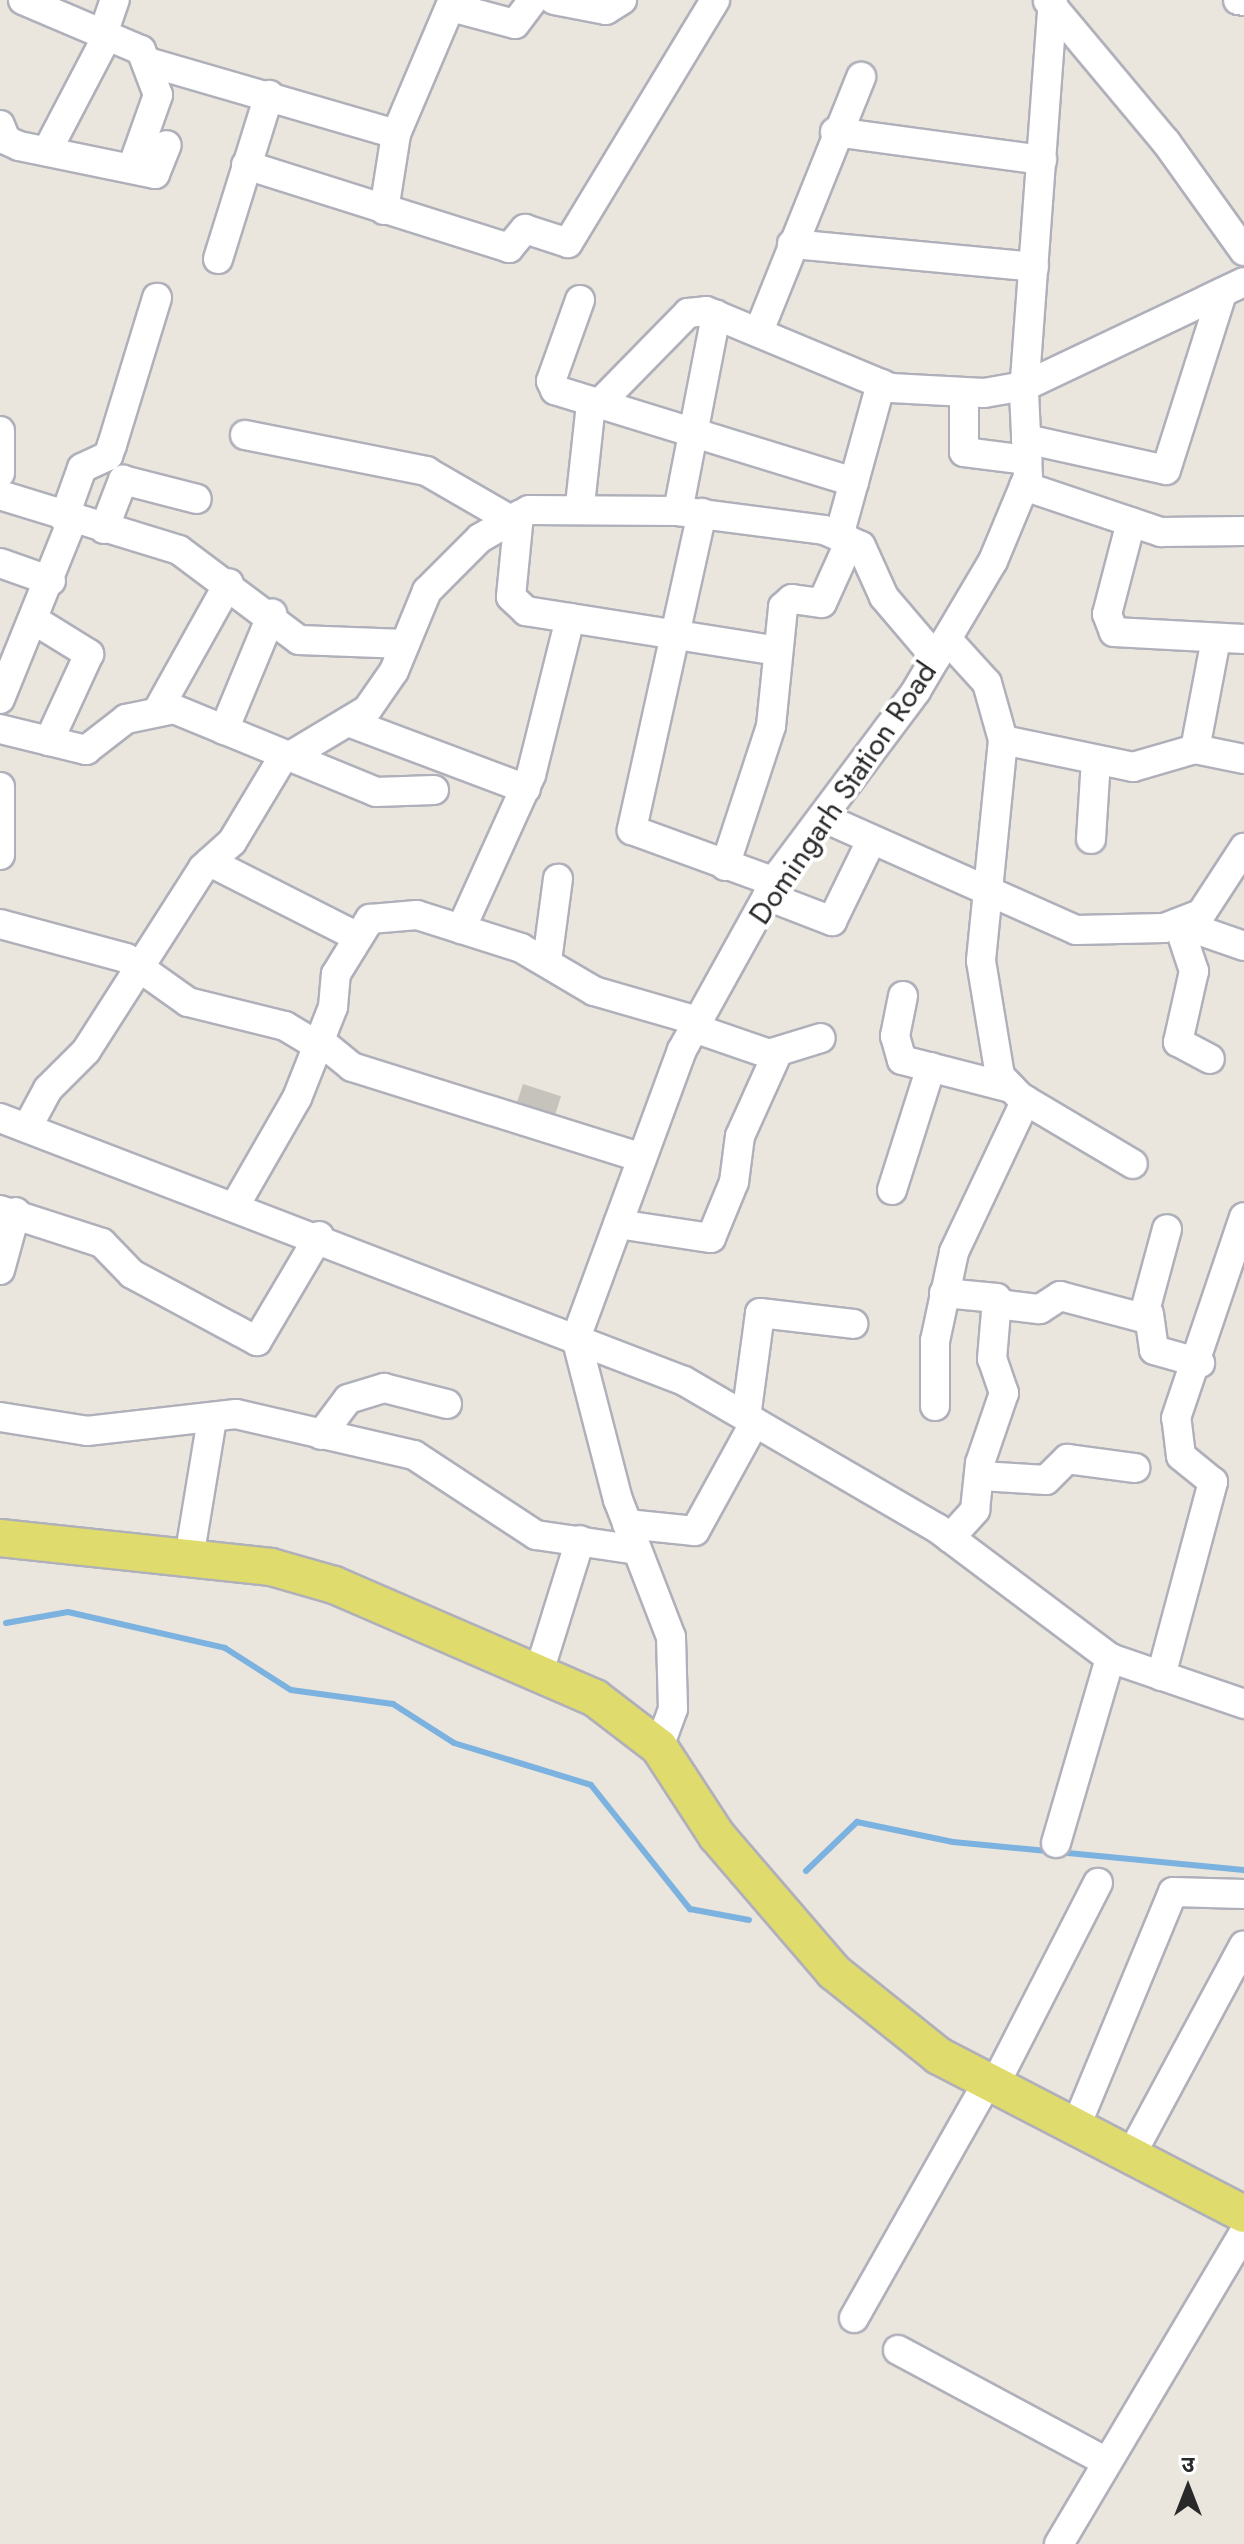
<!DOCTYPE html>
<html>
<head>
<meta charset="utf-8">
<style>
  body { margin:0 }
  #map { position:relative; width:1244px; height:2544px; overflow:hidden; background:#eae6dd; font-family:Jost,"Noto Sans Devanagari",sans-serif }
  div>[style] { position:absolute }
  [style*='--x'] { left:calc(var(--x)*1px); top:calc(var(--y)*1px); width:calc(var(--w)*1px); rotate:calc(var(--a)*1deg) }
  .stream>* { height:6px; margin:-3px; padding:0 3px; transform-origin:3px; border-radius:3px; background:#7cb2e0 }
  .building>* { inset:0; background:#c5c3bc; transform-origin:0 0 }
  .roads { filter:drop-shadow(2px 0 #b0b0bb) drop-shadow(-2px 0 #b0b0bb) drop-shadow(0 2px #b0b0bb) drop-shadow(0 -2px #b0b0bb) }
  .minor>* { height:28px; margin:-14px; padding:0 14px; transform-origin:14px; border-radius:14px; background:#fff }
  .major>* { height:36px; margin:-18px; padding:0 18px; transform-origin:18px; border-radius:18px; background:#dfdb6c }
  span { translate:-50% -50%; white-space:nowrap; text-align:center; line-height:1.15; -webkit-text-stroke:8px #fff; paint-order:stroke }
  .street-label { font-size:30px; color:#292929 }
  .north { position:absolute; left:1148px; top:2448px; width:80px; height:80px; -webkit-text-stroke:6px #fff; paint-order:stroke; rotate:0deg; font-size:22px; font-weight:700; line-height:32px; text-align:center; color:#292929 }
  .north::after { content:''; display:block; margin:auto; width:28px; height:36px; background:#292929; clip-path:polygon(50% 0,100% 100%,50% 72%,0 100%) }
</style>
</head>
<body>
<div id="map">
  <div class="stream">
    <div style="--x:6;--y:1623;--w:63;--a:-10.1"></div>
    <div style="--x:68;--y:1612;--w:161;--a:12.9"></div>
    <div style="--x:225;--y:1648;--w:78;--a:32.5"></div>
    <div style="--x:291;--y:1690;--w:103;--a:7.8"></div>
    <div style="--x:393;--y:1704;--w:72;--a:32.6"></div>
    <div style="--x:454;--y:1743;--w:143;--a:17"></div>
    <div style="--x:591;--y:1785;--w:159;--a:51.4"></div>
    <div style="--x:690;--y:1909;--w:60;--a:10.6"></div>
    <div style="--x:806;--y:1871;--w:71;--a:-43.9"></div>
    <div style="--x:857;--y:1822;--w:98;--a:11.8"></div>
    <div style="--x:953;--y:1842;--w:292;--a:5.5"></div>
  </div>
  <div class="building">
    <div style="left:523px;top:1084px;width:40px;height:31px;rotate:18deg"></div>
  </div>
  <div class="roads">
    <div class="minor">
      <div style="--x:23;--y:0;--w:128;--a:23"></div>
      <div style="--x:141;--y:50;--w:48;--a:69.3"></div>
      <div style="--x:158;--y:95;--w:77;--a:109.6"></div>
      <div style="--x:554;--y:0;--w:53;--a:10.9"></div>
      <div style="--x:606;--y:10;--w:19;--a:-32"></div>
      <div style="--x:1238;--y:0;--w:6;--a:9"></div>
      <div style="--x:1048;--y:1;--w:184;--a:50.1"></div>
      <div style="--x:1166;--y:142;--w:134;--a:54.4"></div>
      <div style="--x:451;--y:7;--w:66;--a:14.9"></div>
      <div style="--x:515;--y:24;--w:30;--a:-53"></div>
      <div style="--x:103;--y:34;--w:36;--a:-71"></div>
      <div style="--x:148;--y:62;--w:258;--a:16.2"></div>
      <div style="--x:0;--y:125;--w:16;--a:68"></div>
      <div style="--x:6;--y:140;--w:14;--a:25"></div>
      <div style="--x:19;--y:146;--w:139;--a:11.6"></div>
      <div style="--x:155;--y:174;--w:31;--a:-68"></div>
      <div style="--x:835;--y:132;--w:209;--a:7.7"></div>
      <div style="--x:48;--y:149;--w:127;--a:-62.4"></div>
      <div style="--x:246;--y:165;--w:276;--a:17.5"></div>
      <div style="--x:509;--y:248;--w:25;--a:-50"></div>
      <div style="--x:525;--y:229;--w:45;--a:18"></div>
      <div style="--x:568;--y:243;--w:284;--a:-58.8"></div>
      <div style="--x:384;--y:210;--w:77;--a:-81"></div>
      <div style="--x:396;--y:134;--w:146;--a:-67"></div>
      <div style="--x:792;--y:244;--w:243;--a:5.4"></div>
      <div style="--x:218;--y:259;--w:172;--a:-72.7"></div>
      <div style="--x:580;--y:300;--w:86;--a:109.7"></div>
      <div style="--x:551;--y:381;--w:10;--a:66"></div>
      <div style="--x:555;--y:390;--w:313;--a:17.1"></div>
      <div style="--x:759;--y:331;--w:274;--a:-68.1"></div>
      <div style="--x:964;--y:394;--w:58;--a:90"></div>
      <div style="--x:964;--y:452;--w:64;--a:7.2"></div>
      <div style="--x:0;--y:431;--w:42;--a:90"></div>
      <div style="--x:245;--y:435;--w:185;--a:11.2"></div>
      <div style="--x:426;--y:471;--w:98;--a:30"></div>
      <div style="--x:1026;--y:439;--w:143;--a:12.5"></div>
      <div style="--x:1166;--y:470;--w:186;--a:-72.4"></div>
      <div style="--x:1024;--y:486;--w:145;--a:18.6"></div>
      <div style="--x:1161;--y:532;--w:83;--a:-0.7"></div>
      <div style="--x:0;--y:495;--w:187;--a:17.1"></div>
      <div style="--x:179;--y:550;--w:150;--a:36.9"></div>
      <div style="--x:299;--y:640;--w:106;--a:2.2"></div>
      <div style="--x:580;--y:505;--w:93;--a:-83.8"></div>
      <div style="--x:590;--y:413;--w:140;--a:-45.6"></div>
      <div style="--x:688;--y:313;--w:18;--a:-6"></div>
      <div style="--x:706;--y:311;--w:200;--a:22.6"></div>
      <div style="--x:891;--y:388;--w:93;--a:3.1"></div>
      <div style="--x:984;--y:393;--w:42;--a:-9.7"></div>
      <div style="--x:1025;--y:386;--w:242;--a:-25.4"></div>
      <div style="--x:678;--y:511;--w:200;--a:-79"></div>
      <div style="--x:702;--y:513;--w:325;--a:102.5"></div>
      <div style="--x:632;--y:830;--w:152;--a:20"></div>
      <div style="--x:519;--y:515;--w:82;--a:95.6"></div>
      <div style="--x:511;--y:597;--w:21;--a:43"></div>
      <div style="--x:526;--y:611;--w:255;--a:9"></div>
      <div style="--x:64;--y:518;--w:53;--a:-70.2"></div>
      <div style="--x:82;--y:468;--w:29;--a:-25"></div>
      <div style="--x:108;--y:456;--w:12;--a:-70"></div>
      <div style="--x:112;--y:445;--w:154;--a:-73"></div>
      <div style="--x:1131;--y:522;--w:95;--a:104.6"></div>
      <div style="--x:1107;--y:614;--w:19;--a:69"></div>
      <div style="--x:1114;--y:632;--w:130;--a:3.1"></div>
      <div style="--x:104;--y:529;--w:53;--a:-68.8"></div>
      <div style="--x:123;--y:480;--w:76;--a:14.4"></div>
      <div style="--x:839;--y:536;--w:158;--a:-74.6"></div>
      <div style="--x:0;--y:563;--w:54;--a:19.4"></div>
      <div style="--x:34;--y:620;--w:65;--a:31.7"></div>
      <div style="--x:89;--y:654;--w:96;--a:114.7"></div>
      <div style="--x:947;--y:639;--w:59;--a:47.7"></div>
      <div style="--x:987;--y:683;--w:59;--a:74.3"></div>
      <div style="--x:1003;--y:740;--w:222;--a:95.7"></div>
      <div style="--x:981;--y:961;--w:117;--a:80.6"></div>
      <div style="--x:1000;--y:1076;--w:29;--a:46"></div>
      <div style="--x:1020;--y:1097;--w:131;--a:30.7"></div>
      <div style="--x:0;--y:699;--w:192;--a:-68"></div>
      <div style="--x:159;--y:708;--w:143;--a:-60.8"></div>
      <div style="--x:348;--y:722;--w:190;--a:20.6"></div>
      <div style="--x:0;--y:729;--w:89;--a:13.7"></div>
      <div style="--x:86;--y:750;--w:51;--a:-37.8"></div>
      <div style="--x:126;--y:719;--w:49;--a:-11.8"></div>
      <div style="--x:174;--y:709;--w:218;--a:22.3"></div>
      <div style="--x:376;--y:792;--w:58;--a:-2"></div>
      <div style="--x:224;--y:730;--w:126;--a:-67.5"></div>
      <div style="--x:1003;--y:740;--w:133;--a:11.7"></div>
      <div style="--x:1133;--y:767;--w:65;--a:-16.2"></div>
      <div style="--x:1195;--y:749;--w:50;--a:11.5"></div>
      <div style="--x:1195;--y:749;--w:112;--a:-79.2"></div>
      <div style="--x:0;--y:787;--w:68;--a:90"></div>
      <div style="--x:822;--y:817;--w:278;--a:24"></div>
      <div style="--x:1076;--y:930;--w:88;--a:-1.3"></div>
      <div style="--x:1164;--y:928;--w:40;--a:-21"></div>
      <div style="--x:1201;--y:914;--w:79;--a:-56.9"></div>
      <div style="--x:1091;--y:839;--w:79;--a:-86.4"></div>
      <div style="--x:210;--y:862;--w:164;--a:26.9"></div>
      <div style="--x:725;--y:866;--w:147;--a:-71.8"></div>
      <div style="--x:771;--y:726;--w:120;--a:-84.2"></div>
      <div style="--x:783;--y:607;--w:12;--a:-42"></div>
      <div style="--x:792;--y:599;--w:30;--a:8"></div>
      <div style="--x:822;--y:603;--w:68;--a:-65.7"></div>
      <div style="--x:767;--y:896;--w:70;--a:21"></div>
      <div style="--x:832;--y:921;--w:89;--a:-64"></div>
      <div style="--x:1178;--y:923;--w:51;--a:71.6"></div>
      <div style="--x:1194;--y:971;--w:73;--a:102.7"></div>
      <div style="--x:1178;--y:1042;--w:36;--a:28"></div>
      <div style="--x:1178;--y:923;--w:70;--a:19.2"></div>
      <div style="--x:0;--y:924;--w:131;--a:15.1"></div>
      <div style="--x:126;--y:958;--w:76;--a:35.4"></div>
      <div style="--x:188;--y:1002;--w:100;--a:13.9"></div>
      <div style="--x:285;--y:1026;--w:37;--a:31"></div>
      <div style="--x:461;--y:929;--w:169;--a:-65.6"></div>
      <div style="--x:531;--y:775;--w:162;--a:-76"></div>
      <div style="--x:547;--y:961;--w:83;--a:-82.4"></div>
      <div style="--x:903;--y:996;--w:41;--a:101.3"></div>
      <div style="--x:895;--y:1036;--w:25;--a:74"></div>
      <div style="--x:902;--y:1060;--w:113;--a:14.4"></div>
      <div style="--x:694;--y:1028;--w:79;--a:19.1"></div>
      <div style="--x:769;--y:1054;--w:54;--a:-17.1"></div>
      <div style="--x:319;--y:1040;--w:43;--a:39.3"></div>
      <div style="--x:352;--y:1067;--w:304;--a:17.4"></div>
      <div style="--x:0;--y:1118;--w:733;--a:21.03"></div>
      <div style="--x:684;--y:1381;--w:293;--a:30.2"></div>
      <div style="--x:937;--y:1528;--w:216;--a:36.9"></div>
      <div style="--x:1110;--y:1658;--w:142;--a:18.9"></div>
      <div style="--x:27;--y:1128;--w:44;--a:-61.7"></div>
      <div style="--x:48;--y:1089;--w:54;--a:-45"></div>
      <div style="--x:86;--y:1051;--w:217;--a:-57.4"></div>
      <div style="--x:203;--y:868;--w:39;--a:-42"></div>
      <div style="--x:232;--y:842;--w:93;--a:-59"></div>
      <div style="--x:280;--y:762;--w:101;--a:-30.9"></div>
      <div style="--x:367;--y:710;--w:47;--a:-55.3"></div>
      <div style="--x:394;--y:671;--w:87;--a:-67.6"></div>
      <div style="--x:427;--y:591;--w:75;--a:-45"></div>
      <div style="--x:480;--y:538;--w:56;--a:-29.7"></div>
      <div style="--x:529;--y:510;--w:149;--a:0.4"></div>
      <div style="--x:678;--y:511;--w:147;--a:7.4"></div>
      <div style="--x:824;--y:530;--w:40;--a:23.4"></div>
      <div style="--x:861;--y:546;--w:56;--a:65.7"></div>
      <div style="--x:884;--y:597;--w:80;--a:49.6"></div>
      <div style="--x:892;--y:1190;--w:129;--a:-72.4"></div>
      <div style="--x:236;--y:1204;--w:122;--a:-60.1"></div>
      <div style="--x:297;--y:1098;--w:98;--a:-68.4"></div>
      <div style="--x:333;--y:1007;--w:33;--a:-85"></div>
      <div style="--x:336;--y:974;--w:65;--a:-58.3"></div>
      <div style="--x:370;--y:919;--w:47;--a:-4.9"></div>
      <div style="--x:417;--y:915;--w:109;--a:17.6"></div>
      <div style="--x:521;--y:948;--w:85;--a:30.5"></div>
      <div style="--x:594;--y:991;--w:108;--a:16.1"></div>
      <div style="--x:0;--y:1210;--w:107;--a:17.9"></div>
      <div style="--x:102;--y:1243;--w:43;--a:45.9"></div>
      <div style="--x:132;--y:1274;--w:142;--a:28.2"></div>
      <div style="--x:257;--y:1341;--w:122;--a:-59.4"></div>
      <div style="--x:618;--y:1224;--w:94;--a:8.6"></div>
      <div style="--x:711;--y:1238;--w:61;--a:-67.7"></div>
      <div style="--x:734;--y:1182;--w:46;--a:-82.6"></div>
      <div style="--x:740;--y:1136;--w:90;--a:-65.7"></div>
      <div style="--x:0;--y:1270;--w:60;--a:-74.6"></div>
      <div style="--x:944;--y:1293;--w:53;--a:5.4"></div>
      <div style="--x:1149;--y:1314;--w:36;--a:82"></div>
      <div style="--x:1154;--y:1350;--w:48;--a:15.8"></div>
      <div style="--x:935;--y:1406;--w:65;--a:-90"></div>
      <div style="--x:935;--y:1341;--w:91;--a:-77.9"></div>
      <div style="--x:954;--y:1252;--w:168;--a:-64.7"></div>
      <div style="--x:0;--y:1417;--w:88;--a:9.1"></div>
      <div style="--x:87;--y:1431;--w:150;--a:-6.5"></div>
      <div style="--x:236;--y:1414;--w:183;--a:13"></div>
      <div style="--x:414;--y:1455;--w:146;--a:33.3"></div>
      <div style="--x:536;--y:1535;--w:102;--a:8.4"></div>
      <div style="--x:746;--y:1417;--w:105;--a:-82.3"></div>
      <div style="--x:760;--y:1313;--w:94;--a:6.7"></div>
      <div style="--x:321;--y:1435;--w:45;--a:-53.1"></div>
      <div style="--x:348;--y:1399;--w:38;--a:-17"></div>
      <div style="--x:384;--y:1388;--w:65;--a:14.3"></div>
      <div style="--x:981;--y:1476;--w:65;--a:3.5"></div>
      <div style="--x:1046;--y:1480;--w:30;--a:-45"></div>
      <div style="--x:1067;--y:1459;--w:69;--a:7.5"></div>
      <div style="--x:627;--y:1524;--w:68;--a:5.9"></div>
      <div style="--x:695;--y:1531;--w:124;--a:-61.2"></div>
      <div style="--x:950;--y:1538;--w:38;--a:-48"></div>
      <div style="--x:975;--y:1510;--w:47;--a:-83.9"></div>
      <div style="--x:980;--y:1463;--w:74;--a:-71.1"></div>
      <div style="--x:1004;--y:1393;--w:36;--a:-109"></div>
      <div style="--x:992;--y:1359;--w:48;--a:-85.2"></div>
      <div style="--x:996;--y:1311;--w:11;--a:-34"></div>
      <div style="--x:1005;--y:1305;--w:35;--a:7"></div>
      <div style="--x:1040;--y:1309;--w:24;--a:-33"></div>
      <div style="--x:1060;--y:1296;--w:86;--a:14.8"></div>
      <div style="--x:1143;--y:1318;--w:92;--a:-74.9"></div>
      <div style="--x:189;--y:1558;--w:141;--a:-80.6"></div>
      <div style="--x:539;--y:1672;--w:138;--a:-72.7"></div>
      <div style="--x:1161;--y:1676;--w:201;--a:-75"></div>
      <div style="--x:1213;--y:1482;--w:41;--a:-140.9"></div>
      <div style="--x:1181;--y:1456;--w:38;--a:-97"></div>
      <div style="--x:1176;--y:1418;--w:212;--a:-71.3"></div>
      <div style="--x:659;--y:1747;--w:40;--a:-69.8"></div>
      <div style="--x:673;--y:1709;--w:72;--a:-91.6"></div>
      <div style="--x:671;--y:1637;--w:147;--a:-111.1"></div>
      <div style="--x:618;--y:1500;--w:167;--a:-104.5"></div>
      <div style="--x:576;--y:1338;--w:307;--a:-69.8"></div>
      <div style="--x:682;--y:1050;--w:202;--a:-61"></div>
      <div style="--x:780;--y:873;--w:227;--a:-53.2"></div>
      <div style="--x:916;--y:691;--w:151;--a:-59.4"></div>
      <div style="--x:993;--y:561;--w:91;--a:-67.4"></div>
      <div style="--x:1028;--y:477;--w:84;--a:-92.7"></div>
      <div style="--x:1024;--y:393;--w:394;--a:-85.8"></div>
      <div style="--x:1056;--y:1843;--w:193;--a:-73.7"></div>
      <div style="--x:995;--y:2084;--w:226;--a:-62.9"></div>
      <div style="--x:1076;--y:2126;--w:253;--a:-67.5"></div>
      <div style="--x:1173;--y:1892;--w:71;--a:1.6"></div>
      <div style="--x:1131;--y:2155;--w:238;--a:-61.7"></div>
      <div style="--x:854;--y:2318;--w:272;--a:-60.5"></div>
      <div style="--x:898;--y:2350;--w:233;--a:28.2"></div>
      <div style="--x:1059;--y:2544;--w:363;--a:-59.3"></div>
    </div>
    <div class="major">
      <div style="--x:0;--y:1538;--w:273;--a:6.1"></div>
      <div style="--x:271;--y:1567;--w:66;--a:15.9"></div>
      <div style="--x:334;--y:1585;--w:284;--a:23.4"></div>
      <div style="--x:595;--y:1698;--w:81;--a:37.4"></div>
      <div style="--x:659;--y:1747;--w:106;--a:56.9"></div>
      <div style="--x:717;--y:1836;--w:179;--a:49.3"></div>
      <div style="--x:834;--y:1972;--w:134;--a:38.7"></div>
      <div style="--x:939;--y:2056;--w:343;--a:27.4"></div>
    </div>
  </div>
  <div class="street-label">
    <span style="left:843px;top:793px;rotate:-56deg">Domingarh Station Road</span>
  </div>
  <div class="north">उ</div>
</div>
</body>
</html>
